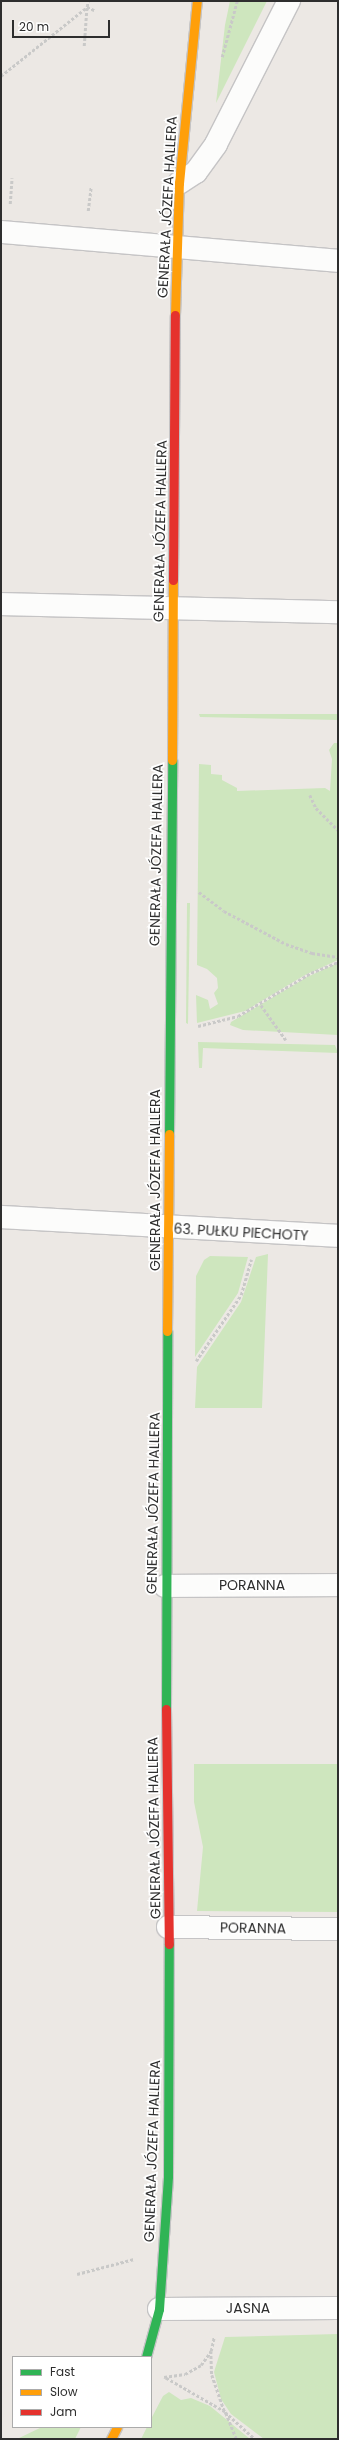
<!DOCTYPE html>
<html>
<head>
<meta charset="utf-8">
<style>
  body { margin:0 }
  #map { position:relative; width:339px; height:2440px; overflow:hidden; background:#ece8e4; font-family:Poppins,sans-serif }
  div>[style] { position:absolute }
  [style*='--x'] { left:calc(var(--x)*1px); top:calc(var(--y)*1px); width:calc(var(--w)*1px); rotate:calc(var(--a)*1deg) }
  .green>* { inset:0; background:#cee6be }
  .path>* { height:2.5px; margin-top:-1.25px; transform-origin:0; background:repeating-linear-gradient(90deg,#c9c9c8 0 3px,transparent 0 5px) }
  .roads { filter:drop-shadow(1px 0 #c5c4c5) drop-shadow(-1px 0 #c5c4c5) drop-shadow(0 1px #c5c4c5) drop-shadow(0 -1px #c5c4c5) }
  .street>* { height:22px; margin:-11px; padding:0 11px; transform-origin:11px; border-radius:11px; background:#fcfcfb }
  .fast>* { height:9px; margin:-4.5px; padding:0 4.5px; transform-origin:4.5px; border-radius:4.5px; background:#30b455 }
  .slow>* { height:9px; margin:-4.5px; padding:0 4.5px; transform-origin:4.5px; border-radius:4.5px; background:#ff9f0a }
  .jam>* { height:9px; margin:-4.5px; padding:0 4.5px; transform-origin:4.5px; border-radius:4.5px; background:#e5322d }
  span { translate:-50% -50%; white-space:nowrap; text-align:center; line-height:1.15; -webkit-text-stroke:3.5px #fff; paint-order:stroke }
  .street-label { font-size:14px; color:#2e2e2e }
  .frame { position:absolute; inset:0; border:2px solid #2e2e2e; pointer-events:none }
  .legend { position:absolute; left:12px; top:2356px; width:140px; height:72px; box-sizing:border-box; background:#fff; border:1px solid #ababab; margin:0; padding:5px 7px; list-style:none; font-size:12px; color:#2e2e2e }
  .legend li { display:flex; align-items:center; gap:8px; height:20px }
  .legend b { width:20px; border:1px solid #ababab }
  .scale { position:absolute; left:12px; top:20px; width:98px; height:18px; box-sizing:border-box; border:2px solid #2e2e2e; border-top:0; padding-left:5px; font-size:12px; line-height:14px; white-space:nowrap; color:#2e2e2e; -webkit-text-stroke:3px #fff; paint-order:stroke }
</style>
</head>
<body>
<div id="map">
  <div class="green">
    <div style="clip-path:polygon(230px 1px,267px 1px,216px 103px,225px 25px)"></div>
    <div style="clip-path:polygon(199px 714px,338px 714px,338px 720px,200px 717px)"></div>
    <div style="clip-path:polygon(334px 743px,338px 743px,338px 960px,305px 975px,245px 1011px,197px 1023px,196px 995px,208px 1000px,210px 1009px,218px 1004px,214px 993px,218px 988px,217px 978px,207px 969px,197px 965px,199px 764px,211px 765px,211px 774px,222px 775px,222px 780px,237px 788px,237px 791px,325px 788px,330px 791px,332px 759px,329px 750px)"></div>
    <div style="clip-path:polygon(187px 903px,190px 903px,188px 1024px,186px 1023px)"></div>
    <div style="clip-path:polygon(338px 963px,338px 1035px,243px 1030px,230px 1025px,231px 1022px,307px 977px)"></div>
    <div style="clip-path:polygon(198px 1042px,335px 1045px,338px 1053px,203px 1048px,202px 1068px,199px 1068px)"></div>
    <div style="clip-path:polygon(268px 1254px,262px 1408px,195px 1408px,197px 1367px,241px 1302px,256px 1257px)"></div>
    <div style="clip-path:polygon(210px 1256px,248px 1257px,238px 1293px,195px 1357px,196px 1276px,204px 1260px)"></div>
    <div style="clip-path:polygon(194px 1764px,338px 1764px,338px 1912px,197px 1911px,203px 1847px,194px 1802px)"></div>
    <div style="clip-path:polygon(338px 2334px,338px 2439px,264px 2439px,231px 2414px,221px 2399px,214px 2372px,225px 2337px)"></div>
    <div style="clip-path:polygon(169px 2392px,181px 2400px,191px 2398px,210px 2406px,250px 2439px,141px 2439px,147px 2427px,151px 2427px,151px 2419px,163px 2396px)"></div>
    <div style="clip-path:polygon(42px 2427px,81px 2427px,75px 2439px,17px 2439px)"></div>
  </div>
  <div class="path">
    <div style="--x:84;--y:46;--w:39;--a:-86"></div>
    <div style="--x:87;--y:7;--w:8;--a:23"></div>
    <div style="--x:222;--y:57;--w:58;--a:-75"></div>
    <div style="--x:1;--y:76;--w:110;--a:-38.7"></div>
    <div style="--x:87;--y:7;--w:6;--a:-81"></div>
    <div style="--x:10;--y:204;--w:26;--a:-86"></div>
    <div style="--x:88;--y:211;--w:24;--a:-83"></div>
    <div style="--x:310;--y:795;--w:14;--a:65"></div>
    <div style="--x:316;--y:808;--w:31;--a:45"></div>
    <div style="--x:199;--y:892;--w:31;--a:37"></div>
    <div style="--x:224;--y:911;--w:70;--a:28"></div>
    <div style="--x:286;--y:944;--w:28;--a:19"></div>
    <div style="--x:312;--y:953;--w:26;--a:9"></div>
    <div style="--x:261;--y:1005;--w:43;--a:54.5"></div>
    <div style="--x:198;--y:1026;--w:41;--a:-14"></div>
    <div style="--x:238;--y:1016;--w:85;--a:-30.5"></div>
    <div style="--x:311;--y:973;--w:29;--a:-22"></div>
    <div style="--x:196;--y:1361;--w:80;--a:-55.7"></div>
    <div style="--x:241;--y:1295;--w:37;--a:-74"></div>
    <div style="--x:77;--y:2274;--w:59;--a:-14.7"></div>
    <div style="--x:211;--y:2351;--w:24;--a:88"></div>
    <div style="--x:212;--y:2375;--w:39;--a:71"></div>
    <div style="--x:225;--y:2412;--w:70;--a:-150.2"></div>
    <div style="--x:164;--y:2377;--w:21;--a:-8"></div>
    <div style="--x:185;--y:2374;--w:18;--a:-29"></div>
    <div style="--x:201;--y:2365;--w:17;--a:-54"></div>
    <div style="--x:211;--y:2351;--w:14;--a:-78"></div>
    <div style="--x:236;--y:2439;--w:29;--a:-112"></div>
    <div style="--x:225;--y:2412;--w:40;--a:42"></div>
  </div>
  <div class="roads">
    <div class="street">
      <div style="--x:179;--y:183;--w:20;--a:-33"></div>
      <div style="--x:196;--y:172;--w:34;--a:-54"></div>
      <div style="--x:216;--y:144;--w:161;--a:-63"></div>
      <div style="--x:1;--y:232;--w:338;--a:4.9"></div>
      <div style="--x:1;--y:604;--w:337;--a:1.4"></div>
      <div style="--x:1;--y:1217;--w:338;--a:3.2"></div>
      <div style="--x:165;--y:1586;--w:173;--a:-0.3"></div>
      <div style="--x:168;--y:1927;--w:170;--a:0.7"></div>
      <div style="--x:159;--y:2309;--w:179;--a:-0.3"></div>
    </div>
    <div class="fast">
      <div style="--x:169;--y:1134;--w:374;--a:-89.5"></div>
      <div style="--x:166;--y:1709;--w:378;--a:-89.8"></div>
      <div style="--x:146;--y:2357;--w:50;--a:-74.8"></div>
      <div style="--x:159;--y:2309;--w:133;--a:-86.1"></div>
      <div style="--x:168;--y:2176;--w:232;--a:-89.8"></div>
    </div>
    <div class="slow">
      <div style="--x:175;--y:315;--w:132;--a:-88.3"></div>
      <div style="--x:179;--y:183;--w:183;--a:-84.4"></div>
      <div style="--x:172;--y:760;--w:180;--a:-89.7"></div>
      <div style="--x:167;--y:1331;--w:197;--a:-89.4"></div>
      <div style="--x:111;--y:2439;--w:13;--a:-63"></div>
    </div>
    <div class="jam">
      <div style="--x:173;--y:580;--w:265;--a:-89.6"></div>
      <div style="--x:166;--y:1709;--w:235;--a:89.3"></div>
    </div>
  </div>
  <div class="street-label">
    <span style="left:167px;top:207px;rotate:-87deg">GENERAŁA JÓZEFA HALLERA</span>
    <span style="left:160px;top:531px;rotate:-89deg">GENERAŁA JÓZEFA HALLERA</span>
    <span style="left:156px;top:855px;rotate:-89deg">GENERAŁA JÓZEFA HALLERA</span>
    <span style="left:155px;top:1180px;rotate:-90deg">GENERAŁA JÓZEFA HALLERA</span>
    <span style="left:241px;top:1232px;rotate:3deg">63. PUŁKU PIECHOTY</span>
    <span style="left:153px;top:1503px;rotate:-89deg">GENERAŁA JÓZEFA HALLERA</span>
    <span style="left:252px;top:1585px">PORANNA</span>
    <span style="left:154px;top:1828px;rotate:-91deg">GENERAŁA JÓZEFA HALLERA</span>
    <span style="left:253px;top:1928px;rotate:1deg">PORANNA</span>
    <span style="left:152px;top:2151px;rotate:-88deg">GENERAŁA JÓZEFA HALLERA</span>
    <span style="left:248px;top:2308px">JASNA</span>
  </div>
  <div class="frame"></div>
  <ul class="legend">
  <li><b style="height:5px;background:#30b455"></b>Fast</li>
  <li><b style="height:5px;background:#ff9f0a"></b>Slow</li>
  <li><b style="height:5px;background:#e5322d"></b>Jam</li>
  </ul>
  <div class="scale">20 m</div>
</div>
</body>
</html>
